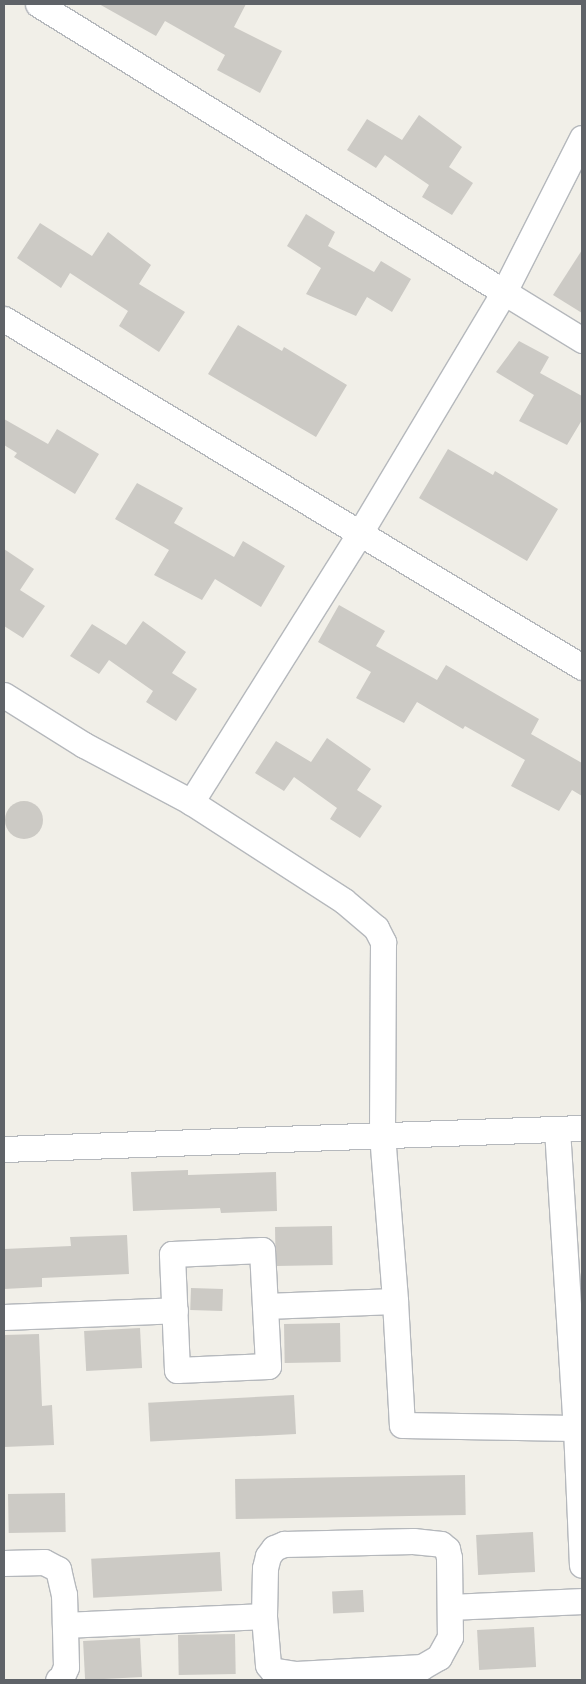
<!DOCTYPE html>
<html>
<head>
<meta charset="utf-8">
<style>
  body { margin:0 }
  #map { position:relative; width:586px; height:1684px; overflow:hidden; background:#f1efe8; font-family:"Work Sans",sans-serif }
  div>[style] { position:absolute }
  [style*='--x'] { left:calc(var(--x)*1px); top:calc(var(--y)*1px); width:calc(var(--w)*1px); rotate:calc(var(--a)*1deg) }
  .building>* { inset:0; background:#cccac5; transform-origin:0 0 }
  .round { border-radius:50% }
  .roads { filter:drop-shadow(1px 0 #b5b8bc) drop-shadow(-1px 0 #b5b8bc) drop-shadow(0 1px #b5b8bc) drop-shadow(0 -1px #b5b8bc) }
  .street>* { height:25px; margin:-12.5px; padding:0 12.5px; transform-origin:12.5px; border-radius:12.5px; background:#fff }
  span { translate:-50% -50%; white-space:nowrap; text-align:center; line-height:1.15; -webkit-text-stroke:4.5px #fff; paint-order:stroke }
  .frame { position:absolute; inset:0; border:5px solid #5f6368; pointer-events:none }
</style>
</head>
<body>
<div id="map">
  <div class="building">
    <div style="clip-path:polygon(99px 4px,246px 4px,234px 27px,282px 51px,260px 93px,217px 70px,225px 55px,165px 21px,156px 36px)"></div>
    <div style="clip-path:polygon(419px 115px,462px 147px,449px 167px,473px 183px,452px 215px,422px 197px,429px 185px,385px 155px,376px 168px,347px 150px,367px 119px,402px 140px)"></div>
    <div style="clip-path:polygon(306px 214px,335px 232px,328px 246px,374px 272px,381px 261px,411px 279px,392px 312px,367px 297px,356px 316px,306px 294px,321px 268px,287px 246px)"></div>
    <div style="clip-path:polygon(40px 223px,92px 256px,108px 232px,151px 265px,139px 284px,185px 312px,159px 352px,119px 326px,128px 311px,70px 273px,61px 288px,17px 258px)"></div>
    <div style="clip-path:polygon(582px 250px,582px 313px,553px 295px)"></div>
    <div style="clip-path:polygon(238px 325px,282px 351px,284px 347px,347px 385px,316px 437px,208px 374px)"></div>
    <div style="clip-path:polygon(519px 341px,549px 357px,540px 373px,582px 396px,582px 420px,567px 445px,519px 421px,534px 395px,496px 372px)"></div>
    <div style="clip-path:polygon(4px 419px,48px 444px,57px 429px,99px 454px,75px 494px,14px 457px,17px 453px,4px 445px)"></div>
    <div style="clip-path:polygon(448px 449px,493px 475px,495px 471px,558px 509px,527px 561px,419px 498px)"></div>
    <div style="clip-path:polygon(137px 483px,183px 508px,174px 523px,234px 557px,243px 541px,285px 566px,261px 607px,215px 579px,202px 600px,154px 575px,169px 550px,115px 519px)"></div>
    <div style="clip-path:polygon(4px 549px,34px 569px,20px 590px,45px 606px,23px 638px,4px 626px)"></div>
    <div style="clip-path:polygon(339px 605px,385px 631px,376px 646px,437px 680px,446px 665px,539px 719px,531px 734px,582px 763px,582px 796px,572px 790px,559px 811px,511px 786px,525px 760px,465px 726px,463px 729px,417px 702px,404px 723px,356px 698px,371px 672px,318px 642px)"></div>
    <div style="clip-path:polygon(143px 621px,186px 652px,172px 673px,197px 689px,176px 721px,146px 702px,153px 691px,109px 660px,99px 674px,70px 656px,92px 624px,126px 645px)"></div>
    <div style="clip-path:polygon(327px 738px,371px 769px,357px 790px,382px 806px,360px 838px,330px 819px,337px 808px,294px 777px,284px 791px,255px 773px,276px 741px,311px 762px)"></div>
    <div class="round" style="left:5px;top:801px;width:38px;height:38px"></div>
    <div style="clip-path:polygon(188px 1170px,188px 1175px,276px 1172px,277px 1211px,221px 1213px,220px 1208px,133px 1211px,131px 1172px)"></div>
    <div style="left:332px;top:1226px;width:39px;height:57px;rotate:89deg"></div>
    <div style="clip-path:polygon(127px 1235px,129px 1274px,42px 1278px,42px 1287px,4px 1289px,4px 1249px,71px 1246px,70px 1237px)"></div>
    <div style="left:191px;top:1288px;width:32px;height:22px;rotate:2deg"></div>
    <div style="left:340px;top:1323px;width:39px;height:56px;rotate:89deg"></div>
    <div style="left:140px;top:1328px;width:40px;height:56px;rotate:87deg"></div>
    <div style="clip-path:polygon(39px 1334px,42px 1406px,52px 1405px,54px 1445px,4px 1447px,4px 1335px)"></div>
    <div style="left:294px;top:1395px;width:39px;height:146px;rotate:87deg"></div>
    <div style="left:465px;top:1475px;width:40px;height:230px;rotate:89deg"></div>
    <div style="left:65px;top:1493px;width:39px;height:57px;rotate:89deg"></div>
    <div style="left:533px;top:1532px;width:40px;height:57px;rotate:87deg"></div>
    <div style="left:220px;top:1552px;width:39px;height:129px;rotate:87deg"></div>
    <div style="left:363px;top:1590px;width:22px;height:31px;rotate:87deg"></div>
    <div style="left:534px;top:1627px;width:40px;height:57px;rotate:87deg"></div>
    <div style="left:235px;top:1634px;width:40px;height:57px;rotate:89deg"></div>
    <div style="left:140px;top:1638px;width:39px;height:57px;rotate:87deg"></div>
  </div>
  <div class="roads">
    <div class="street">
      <div style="--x:38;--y:4;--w:548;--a:31.72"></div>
      <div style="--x:504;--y:292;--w:281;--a:120.9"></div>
      <div style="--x:360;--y:533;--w:318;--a:122.1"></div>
      <div style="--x:582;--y:138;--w:173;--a:116.9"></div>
      <div style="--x:504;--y:292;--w:92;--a:31.6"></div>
      <div style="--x:4;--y:319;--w:675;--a:31.05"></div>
      <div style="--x:4;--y:695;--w:94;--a:32"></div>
      <div style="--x:84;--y:745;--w:121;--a:28"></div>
      <div style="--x:191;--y:802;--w:182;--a:32.9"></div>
      <div style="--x:344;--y:901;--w:42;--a:40.2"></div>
      <div style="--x:376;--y:928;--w:16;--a:63"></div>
      <div style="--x:383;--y:942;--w:192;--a:90.3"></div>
      <div style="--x:382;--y:1134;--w:168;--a:85.5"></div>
      <div style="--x:395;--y:1301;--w:124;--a:86.8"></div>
      <div style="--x:402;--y:1425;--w:174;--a:1"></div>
      <div style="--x:576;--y:1428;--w:137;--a:87.5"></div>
      <div style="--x:557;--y:1129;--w:300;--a:86.4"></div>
      <div style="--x:4;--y:1149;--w:578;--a:-2.08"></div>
      <div style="--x:262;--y:1250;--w:116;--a:87"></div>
      <div style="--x:268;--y:1366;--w:91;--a:177.5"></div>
      <div style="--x:177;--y:1370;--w:116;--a:-92.5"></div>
      <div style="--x:172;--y:1254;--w:90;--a:-2.5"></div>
      <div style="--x:265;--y:1306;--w:130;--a:-2.2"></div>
      <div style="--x:4;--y:1317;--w:171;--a:-2.3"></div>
      <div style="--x:413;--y:1541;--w:28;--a:6"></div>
      <div style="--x:441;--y:1544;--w:8;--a:40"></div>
      <div style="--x:447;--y:1549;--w:9;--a:77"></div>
      <div style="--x:449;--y:1558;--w:79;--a:89.3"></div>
      <div style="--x:450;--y:1637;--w:23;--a:119"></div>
      <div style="--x:439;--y:1657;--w:20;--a:150"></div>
      <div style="--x:422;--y:1667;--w:126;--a:176.8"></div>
      <div style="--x:296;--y:1674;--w:24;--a:-171"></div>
      <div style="--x:272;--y:1670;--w:6;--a:-129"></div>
      <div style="--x:268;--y:1665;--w:49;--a:-94.7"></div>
      <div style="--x:264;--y:1616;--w:48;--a:-88.8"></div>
      <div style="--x:265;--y:1568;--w:12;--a:-76"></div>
      <div style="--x:268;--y:1556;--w:10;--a:-53"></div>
      <div style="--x:274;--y:1548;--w:11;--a:-22"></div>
      <div style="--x:284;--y:1544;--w:129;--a:-1.3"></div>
      <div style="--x:4;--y:1563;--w:40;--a:-1.4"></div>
      <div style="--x:44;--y:1562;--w:16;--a:27"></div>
      <div style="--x:58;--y:1569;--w:26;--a:77"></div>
      <div style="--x:64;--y:1594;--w:73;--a:88.4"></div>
      <div style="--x:66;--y:1667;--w:13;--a:113"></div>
      <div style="--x:61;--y:1679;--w:3;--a:162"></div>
      <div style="--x:451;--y:1607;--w:131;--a:-2.6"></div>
      <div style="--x:65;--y:1625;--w:199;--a:-2.6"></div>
    </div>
  </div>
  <div class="frame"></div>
</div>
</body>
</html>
